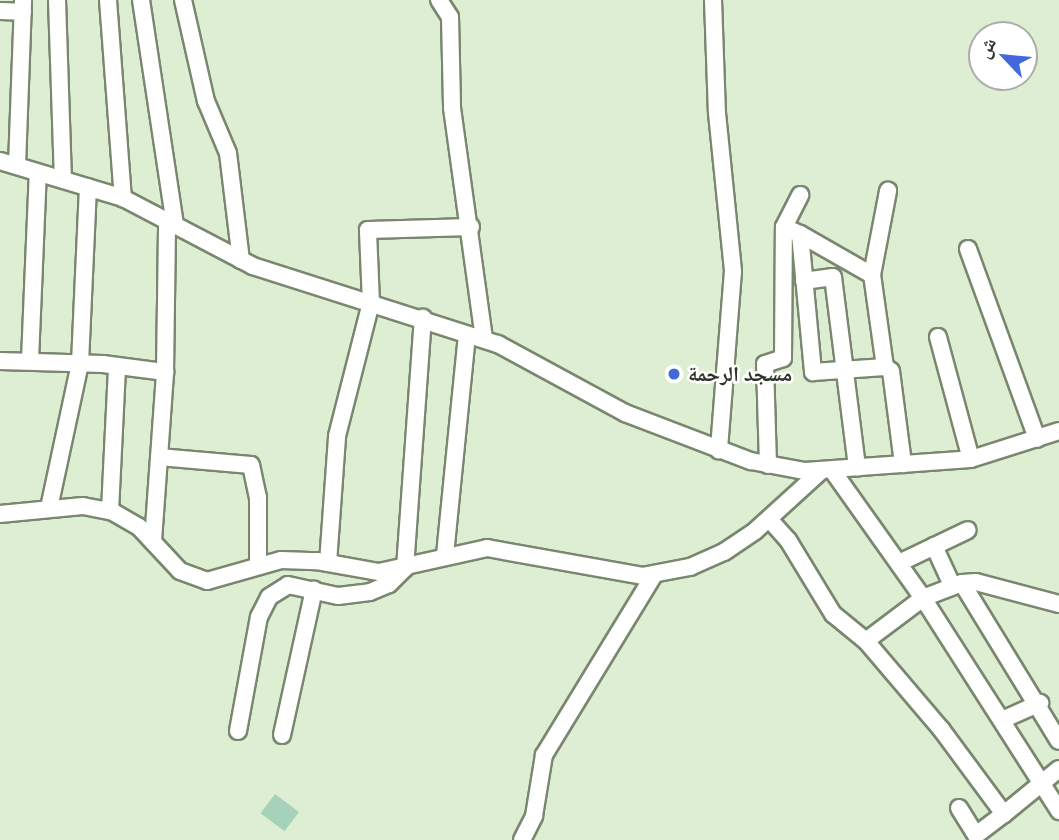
<!DOCTYPE html>
<html>
<head>
<meta charset="utf-8">
<style>
  body { margin:0 }
  #map { position:relative; width:1059px; height:840px; overflow:hidden; background:#deeed3; font-family:"Public Sans","Noto Naskh Arabic",sans-serif }
  div>[style] { position:absolute }
  [style*='--x'] { left:calc(var(--x)*1px); top:calc(var(--y)*1px); width:calc(var(--w)*1px); rotate:calc(var(--a)*1deg) }
  .building>* { inset:0; background:#a5d2b8; transform-origin:0 0 }
  .roads { filter:drop-shadow(2px 0 #79876f) drop-shadow(-2px 0 #79876f) drop-shadow(0 2px #79876f) drop-shadow(0 -2px #79876f) }
  .minor>* { height:16px; margin:-8px; padding:0 8px; transform-origin:8px; border-radius:8px; background:#fff }
  .dots>* { width:19px; height:19px; translate:-50% -50%; box-sizing:border-box; border:4px solid #fff; border-radius:50% }
  span { translate:-50% -50%; white-space:nowrap; text-align:center; line-height:1.15; -webkit-text-stroke:5px #fff; paint-order:stroke }
  .poi-label { font-size:21px; color:#2e342a; font-weight:700 }
  .left { translate:0 -50%; text-align:left }
  .north { position:absolute; left:968px; top:21px; width:70px; height:70px; box-sizing:border-box; background:#fff; border:2px solid #abaeaa; border-radius:50%; rotate:296deg; font-size:19px; font-weight:700; line-height:28px; text-align:center; color:#2e342a }
  .north::after { content:''; display:block; margin:auto; width:24px; height:32px; background:#4269db; clip-path:polygon(50% 0,100% 100%,50% 72%,0 100%) }
</style>
</head>
<body>
<div id="map">
  <div class="building">
    <div style="left:275px;top:794px;width:30px;height:24px;rotate:37deg"></div>
  </div>
  <div class="roads">
    <div class="minor">
      <div style="--x:57;--y:0;--w:180;--a:88.1"></div>
      <div style="--x:108;--y:0;--w:199;--a:85.7"></div>
      <div style="--x:141;--y:0;--w:228;--a:81.4"></div>
      <div style="--x:183;--y:0;--w:104;--a:77.2"></div>
      <div style="--x:206;--y:101;--w:56;--a:67.1"></div>
      <div style="--x:228;--y:153;--w:108;--a:83.1"></div>
      <div style="--x:439;--y:0;--w:20;--a:57"></div>
      <div style="--x:450;--y:17;--w:91;--a:88.7"></div>
      <div style="--x:452;--y:108;--w:233;--a:82.1"></div>
      <div style="--x:713;--y:0;--w:113;--a:88"></div>
      <div style="--x:717;--y:113;--w:159;--a:84.2"></div>
      <div style="--x:733;--y:271;--w:180;--a:94.5"></div>
      <div style="--x:0;--y:11;--w:23;--a:2"></div>
      <div style="--x:0;--y:161;--w:128;--a:16.7"></div>
      <div style="--x:123;--y:198;--w:147;--a:27.6"></div>
      <div style="--x:253;--y:266;--w:257;--a:17.7"></div>
      <div style="--x:498;--y:344;--w:145;--a:28.5"></div>
      <div style="--x:625;--y:413;--w:135;--a:20.9"></div>
      <div style="--x:751;--y:461;--w:55;--a:10.5"></div>
      <div style="--x:805;--y:471;--w:166;--a:-4.1"></div>
      <div style="--x:971;--y:459;--w:92;--a:-17.7"></div>
      <div style="--x:17;--y:166;--w:166;--a:-87.9"></div>
      <div style="--x:784;--y:227;--w:17;--a:24"></div>
      <div style="--x:800;--y:234;--w:139;--a:84.6"></div>
      <div style="--x:813;--y:372;--w:72;--a:-4"></div>
      <div style="--x:885;--y:367;--w:93;--a:-98"></div>
      <div style="--x:872;--y:275;--w:86;--a:-79.2"></div>
      <div style="--x:800;--y:234;--w:83;--a:29.7"></div>
      <div style="--x:968;--y:249;--w:202;--a:70"></div>
      <div style="--x:804;--y:281;--w:29;--a:-8"></div>
      <div style="--x:833;--y:277;--w:192;--a:82.8"></div>
      <div style="--x:938;--y:337;--w:126;--a:74.9"></div>
      <div style="--x:30;--y:360;--w:187;--a:-87.6"></div>
      <div style="--x:0;--y:361;--w:103;--a:1.7"></div>
      <div style="--x:103;--y:364;--w:63;--a:7.4"></div>
      <div style="--x:165;--y:372;--w:152;--a:-89.2"></div>
      <div style="--x:885;--y:367;--w:7;--a:34"></div>
      <div style="--x:891;--y:371;--w:94;--a:82.6"></div>
      <div style="--x:159;--y:457;--w:92;--a:5"></div>
      <div style="--x:251;--y:465;--w:33;--a:78"></div>
      <div style="--x:258;--y:497;--w:69;--a:90"></div>
      <div style="--x:768;--y:465;--w:101;--a:-91.7"></div>
      <div style="--x:765;--y:364;--w:19;--a:-18"></div>
      <div style="--x:783;--y:358;--w:131;--a:-89.6"></div>
      <div style="--x:784;--y:227;--w:36;--a:-63"></div>
      <div style="--x:832;--y:470;--w:157;--a:54.6"></div>
      <div style="--x:923;--y:598;--w:253;--a:57.4"></div>
      <div style="--x:49;--y:508;--w:148;--a:-77.9"></div>
      <div style="--x:80;--y:363;--w:176;--a:-87.4"></div>
      <div style="--x:110;--y:511;--w:145;--a:-87.2"></div>
      <div style="--x:0;--y:514;--w:83;--a:-5.5"></div>
      <div style="--x:83;--y:506;--w:31;--a:11"></div>
      <div style="--x:113;--y:512;--w:30;--a:30"></div>
      <div style="--x:139;--y:527;--w:60;--a:47"></div>
      <div style="--x:180;--y:571;--w:29;--a:20"></div>
      <div style="--x:207;--y:581;--w:77;--a:-15.8"></div>
      <div style="--x:281;--y:560;--w:36;--a:2"></div>
      <div style="--x:317;--y:561;--w:63;--a:10.1"></div>
      <div style="--x:379;--y:572;--w:111;--a:-12.5"></div>
      <div style="--x:487;--y:548;--w:158;--a:10.2"></div>
      <div style="--x:642;--y:576;--w:49;--a:-10.6"></div>
      <div style="--x:690;--y:567;--w:37;--a:-24"></div>
      <div style="--x:724;--y:552;--w:37;--a:-34"></div>
      <div style="--x:755;--y:531;--w:89;--a:-42.3"></div>
      <div style="--x:769;--y:519;--w:28;--a:48"></div>
      <div style="--x:788;--y:540;--w:87;--a:58.7"></div>
      <div style="--x:833;--y:614;--w:43;--a:39.3"></div>
      <div style="--x:153;--y:541;--w:169;--a:-85.9"></div>
      <div style="--x:934;--y:546;--w:43;--a:65.2"></div>
      <div style="--x:445;--y:555;--w:221;--a:-84.3"></div>
      <div style="--x:328;--y:563;--w:127;--a:-85.9"></div>
      <div style="--x:337;--y:436;--w:137;--a:-75.7"></div>
      <div style="--x:371;--y:303;--w:73;--a:-92.4"></div>
      <div style="--x:368;--y:230;--w:103;--a:-1.7"></div>
      <div style="--x:899;--y:563;--w:76;--a:-25.6"></div>
      <div style="--x:962;--y:583;--w:185;--a:58.5"></div>
      <div style="--x:1059;--y:604;--w:86;--a:-165.2"></div>
      <div style="--x:976;--y:582;--w:14;--a:176"></div>
      <div style="--x:962;--y:583;--w:42;--a:159"></div>
      <div style="--x:923;--y:598;--w:71;--a:143"></div>
      <div style="--x:866;--y:641;--w:116;--a:49.6"></div>
      <div style="--x:941;--y:729;--w:106;--a:53.5"></div>
      <div style="--x:1004;--y:814;--w:71;--a:-39.3"></div>
      <div style="--x:1002;--y:720;--w:42;--a:-24.1"></div>
      <div style="--x:238;--y:731;--w:116;--a:-79.6"></div>
      <div style="--x:259;--y:617;--w:22;--a:-63"></div>
      <div style="--x:269;--y:597;--w:22;--a:-32"></div>
      <div style="--x:288;--y:585;--w:51;--a:12.4"></div>
      <div style="--x:338;--y:596;--w:32;--a:-7"></div>
      <div style="--x:370;--y:592;--w:21;--a:-23"></div>
      <div style="--x:389;--y:584;--w:23;--a:-45"></div>
      <div style="--x:405;--y:568;--w:251;--a:-85.9"></div>
      <div style="--x:282;--y:735;--w:149;--a:-77.6"></div>
      <div style="--x:959;--y:808;--w:32;--a:58"></div>
      <div style="--x:976;--y:835;--w:35;--a:-37"></div>
      <div style="--x:522;--y:840;--w:27;--a:-63"></div>
      <div style="--x:534;--y:816;--w:62;--a:-80.7"></div>
      <div style="--x:544;--y:755;--w:211;--a:-58.6"></div>
    </div>
  </div>
  <div class="dots">
    <div style="left:674px;top:374px;background:#4269db"></div>
  </div>
  <div class="poi-label">
    <span class="left" style="left:688px;top:374px">مسجد الرحمة</span>
  </div>
  <div class="north">ش</div>
</div>
</body>
</html>
